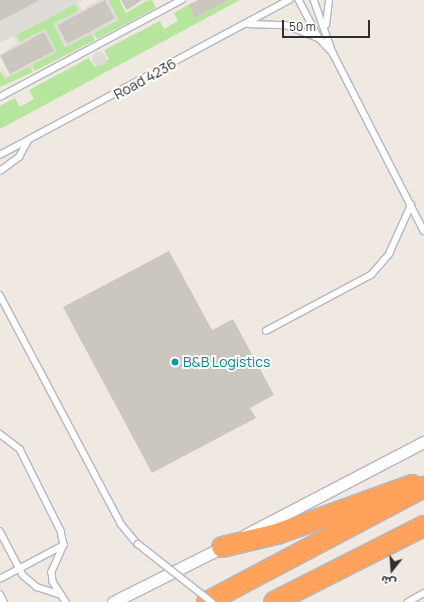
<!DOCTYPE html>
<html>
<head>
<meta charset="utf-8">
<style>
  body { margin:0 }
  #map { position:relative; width:424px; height:602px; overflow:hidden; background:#efe9e1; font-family:Manrope,"Noto Sans Arabic",sans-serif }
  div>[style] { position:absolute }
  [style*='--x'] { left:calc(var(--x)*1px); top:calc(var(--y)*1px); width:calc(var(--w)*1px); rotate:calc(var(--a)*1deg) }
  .green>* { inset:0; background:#b6e59e }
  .plaza>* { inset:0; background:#dfdcd8 }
  .round { border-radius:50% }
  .building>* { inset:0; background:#cbc7bf; transform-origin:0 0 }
  .roads { filter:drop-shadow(1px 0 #b4b7c1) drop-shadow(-1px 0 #b4b7c1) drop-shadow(0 1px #b4b7c1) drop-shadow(0 -1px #b4b7c1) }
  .service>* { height:5.5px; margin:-2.75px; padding:0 2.75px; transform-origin:2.75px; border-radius:2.75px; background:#fff }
  .minor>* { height:11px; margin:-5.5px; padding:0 5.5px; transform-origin:5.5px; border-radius:5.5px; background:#fff }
  .motorway>* { height:20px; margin:-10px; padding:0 10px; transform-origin:10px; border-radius:10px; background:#ffa35c }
  .bridges { filter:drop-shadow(1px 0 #b4b7c1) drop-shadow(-1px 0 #b4b7c1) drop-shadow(0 1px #b4b7c1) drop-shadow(0 -1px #b4b7c1) }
  .service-bridge>* { height:5.5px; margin:-2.75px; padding:0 2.75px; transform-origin:2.75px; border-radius:2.75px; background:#fff }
  .dots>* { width:11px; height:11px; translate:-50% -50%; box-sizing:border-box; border:2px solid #fff; border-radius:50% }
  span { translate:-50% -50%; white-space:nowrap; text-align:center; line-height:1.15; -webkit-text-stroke:4px #fff; paint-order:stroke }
  .street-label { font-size:14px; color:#2e2e2e }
  .culture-label { font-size:14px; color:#0d838f }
  .left { translate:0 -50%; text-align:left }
  .north { position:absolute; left:372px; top:550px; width:40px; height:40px; -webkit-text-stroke:3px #fff; paint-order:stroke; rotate:197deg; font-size:11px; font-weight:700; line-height:16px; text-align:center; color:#2e2e2e }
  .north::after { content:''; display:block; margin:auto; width:14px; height:18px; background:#2e2e2e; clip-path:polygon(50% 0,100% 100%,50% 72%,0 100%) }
  .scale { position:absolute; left:282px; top:20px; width:88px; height:18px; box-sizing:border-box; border:2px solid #2e2e2e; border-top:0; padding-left:5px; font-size:12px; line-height:14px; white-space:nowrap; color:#2e2e2e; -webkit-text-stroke:3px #fff; paint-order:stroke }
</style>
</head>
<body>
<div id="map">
  <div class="green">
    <div style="clip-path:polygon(108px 0,119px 0,126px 13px,146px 1px,152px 0,156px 8px,97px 39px,94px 33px,118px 20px)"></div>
    <div style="clip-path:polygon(229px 0,240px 0,0 129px,0 106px,15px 98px,20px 107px,34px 99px,29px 90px,89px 58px,94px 67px,109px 59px,104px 50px,160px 21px,164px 29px,178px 21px,174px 13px,188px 5px,195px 18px)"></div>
    <div style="clip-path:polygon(75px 4px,79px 11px,53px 24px,65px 47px,91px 34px,95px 40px,35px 71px,32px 65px,45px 29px,20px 42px,16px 35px)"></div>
    <div style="clip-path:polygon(30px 66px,33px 72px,0 87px,0 71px,5px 79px)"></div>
  </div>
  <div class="plaza">
    <div style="clip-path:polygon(evenodd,40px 0,83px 0,78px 3px,82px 10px,99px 0,108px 0,118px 20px,94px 33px,97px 39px,91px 34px,66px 47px,53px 24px,78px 11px,75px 4px,16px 35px,20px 42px,45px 29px,57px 52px,32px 65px,35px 71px,29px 66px,5px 79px,0 66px,6px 76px,54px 51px,44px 32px,0 55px,17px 43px,13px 36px,0 43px,0 21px,40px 0,105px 0,115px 19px,67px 44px,57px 26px,105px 0)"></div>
    <div class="round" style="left:92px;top:52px;width:14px;height:14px"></div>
  </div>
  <div class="building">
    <div style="clip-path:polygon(0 0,40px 0,0 21px)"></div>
    <div style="left:105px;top:0;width:21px;height:54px;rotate:62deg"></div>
    <div style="clip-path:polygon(121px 0,142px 0,127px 10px)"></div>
    <div style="clip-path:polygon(198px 0,229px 0,195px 18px,188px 5px)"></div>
    <div style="left:44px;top:32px;width:21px;height:50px;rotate:62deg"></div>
    <div style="clip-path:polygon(169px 251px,212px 330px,233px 319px,274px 395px,250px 408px,256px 418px,152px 473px,63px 307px)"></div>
  </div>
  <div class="roads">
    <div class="service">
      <div style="--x:299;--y:0;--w:43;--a:62.2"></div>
      <div style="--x:319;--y:38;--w:21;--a:47"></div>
      <div style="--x:314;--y:0;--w:56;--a:70.3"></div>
      <div style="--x:333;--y:53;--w:200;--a:62.9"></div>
      <div style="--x:248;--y:24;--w:38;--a:2"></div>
      <div style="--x:286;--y:25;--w:35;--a:22"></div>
      <div style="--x:326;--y:25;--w:25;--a:-83"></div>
      <div style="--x:0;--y:97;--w:206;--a:-28.1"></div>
      <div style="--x:0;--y:155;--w:328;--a:-28.2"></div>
      <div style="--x:0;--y:171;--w:24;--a:-36"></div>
      <div style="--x:19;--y:157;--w:18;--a:-61"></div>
      <div style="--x:0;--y:295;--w:259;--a:62.1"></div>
      <div style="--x:121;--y:524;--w:26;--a:50"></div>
      <div style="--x:266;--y:331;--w:119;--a:-28.1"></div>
      <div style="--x:371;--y:275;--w:28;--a:-49"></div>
      <div style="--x:389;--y:254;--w:54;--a:-65.8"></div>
      <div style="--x:0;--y:434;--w:25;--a:37"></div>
      <div style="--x:20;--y:449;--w:92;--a:63.4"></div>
      <div style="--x:61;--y:531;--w:14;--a:78"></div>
      <div style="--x:64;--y:545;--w:30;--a:114"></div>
      <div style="--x:52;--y:572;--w:10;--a:84"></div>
      <div style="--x:53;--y:582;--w:24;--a:57"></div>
      <div style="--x:0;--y:531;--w:50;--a:62.4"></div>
      <div style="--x:23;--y:575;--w:18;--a:41"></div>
      <div style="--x:37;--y:587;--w:25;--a:18"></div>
      <div style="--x:0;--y:579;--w:72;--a:-28"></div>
      <div style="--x:0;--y:594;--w:9;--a:63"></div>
      <div style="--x:408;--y:602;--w:18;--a:-29"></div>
    </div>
    <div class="minor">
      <div style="--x:245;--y:535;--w:202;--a:-27.5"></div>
      <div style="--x:113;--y:602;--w:127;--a:-26.6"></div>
    </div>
    <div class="motorway">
      <div style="--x:222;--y:547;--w:57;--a:-13.3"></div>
      <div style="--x:277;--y:534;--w:144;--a:-19.9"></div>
      <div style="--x:207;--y:602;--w:246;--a:-27.9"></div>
      <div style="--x:274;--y:602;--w:168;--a:-26.9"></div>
    </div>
  </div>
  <div class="bridges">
    <div class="service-bridge">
      <div style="--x:138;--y:544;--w:94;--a:38.1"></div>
    </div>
  </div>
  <div class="dots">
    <div style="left:175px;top:362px;background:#0f9aa8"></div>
  </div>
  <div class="street-label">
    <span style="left:145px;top:79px;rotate:-29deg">Road 4236</span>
  </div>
  <div class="culture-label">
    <span class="left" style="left:183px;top:362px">B&amp;B Logistics</span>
  </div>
  <div class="north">ش</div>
  <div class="scale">50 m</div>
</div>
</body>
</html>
